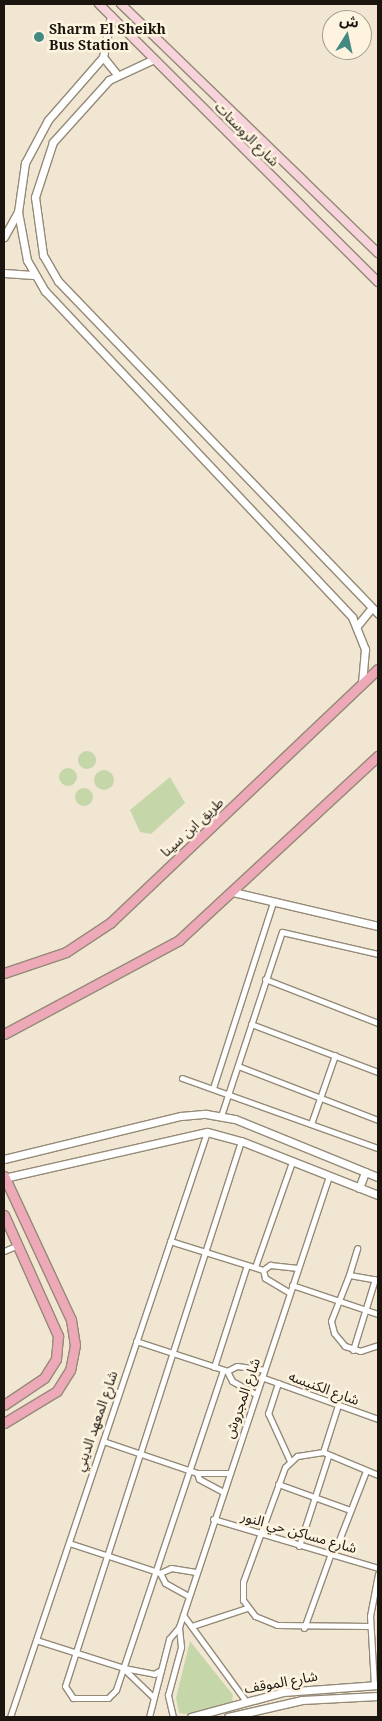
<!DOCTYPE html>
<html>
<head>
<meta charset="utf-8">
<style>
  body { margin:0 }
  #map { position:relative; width:382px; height:1721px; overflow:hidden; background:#f1e6d2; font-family:"Noto Serif","Noto Sans Arabic",serif }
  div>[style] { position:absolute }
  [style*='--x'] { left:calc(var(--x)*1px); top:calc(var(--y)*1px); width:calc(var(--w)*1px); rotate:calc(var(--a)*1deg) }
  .green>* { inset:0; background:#c5d6a9 }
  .round { border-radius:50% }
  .roads { filter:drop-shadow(1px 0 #948a77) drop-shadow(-1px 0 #948a77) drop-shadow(0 1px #948a77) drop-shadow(0 -1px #948a77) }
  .minor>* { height:5px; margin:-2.5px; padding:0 2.5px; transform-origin:2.5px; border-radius:2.5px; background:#fff }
  .tertiary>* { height:7px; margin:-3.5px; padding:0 3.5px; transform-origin:3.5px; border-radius:3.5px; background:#fff }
  .secondary>* { height:8px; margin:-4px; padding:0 4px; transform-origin:4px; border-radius:4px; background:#f7d4dc }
  .primary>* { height:9px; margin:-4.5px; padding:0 4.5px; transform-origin:4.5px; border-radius:4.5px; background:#eea9b9 }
  .dots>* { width:14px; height:14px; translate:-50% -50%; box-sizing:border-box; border:2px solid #fef3df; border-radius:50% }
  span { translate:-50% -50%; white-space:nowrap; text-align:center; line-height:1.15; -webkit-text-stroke:5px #fef3df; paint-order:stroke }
  .poi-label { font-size:14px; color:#1a160f; font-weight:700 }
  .left { translate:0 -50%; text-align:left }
  .street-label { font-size:14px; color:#1a160f }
  .frame { position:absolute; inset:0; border:5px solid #1a160f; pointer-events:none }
  .north { position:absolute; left:322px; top:10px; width:50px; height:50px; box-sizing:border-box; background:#fef3df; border:1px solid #a39b8c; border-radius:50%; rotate:10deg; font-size:14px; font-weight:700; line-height:20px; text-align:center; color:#1a160f }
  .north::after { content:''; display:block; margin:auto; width:18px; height:22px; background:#448a82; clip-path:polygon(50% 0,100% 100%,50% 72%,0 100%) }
</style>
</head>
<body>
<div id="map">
  <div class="green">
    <div class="round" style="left:78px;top:751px;width:18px;height:18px"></div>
    <div class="round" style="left:59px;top:768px;width:18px;height:18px"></div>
    <div class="round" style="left:94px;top:770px;width:20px;height:20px"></div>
    <div style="clip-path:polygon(170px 777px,185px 803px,151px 834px,140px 832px,130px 810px)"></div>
    <div class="round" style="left:75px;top:788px;width:18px;height:18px"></div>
    <div style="clip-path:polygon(190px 1641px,233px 1695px,231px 1711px,210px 1717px,179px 1713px,176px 1698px)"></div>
  </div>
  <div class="roads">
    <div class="minor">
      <div style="--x:265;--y:979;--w:121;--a:21.3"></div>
      <div style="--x:251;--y:1024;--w:136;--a:20.7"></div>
      <div style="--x:238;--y:1066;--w:150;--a:21.1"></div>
      <div style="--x:182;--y:1078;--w:208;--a:19.7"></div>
      <div style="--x:213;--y:1088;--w:195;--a:-72.1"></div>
      <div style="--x:221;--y:1116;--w:194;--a:-71.7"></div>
      <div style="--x:282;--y:932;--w:98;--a:12.9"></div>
      <div style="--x:311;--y:1124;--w:73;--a:-70.8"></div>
      <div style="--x:170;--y:1241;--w:97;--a:17.3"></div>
      <div style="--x:4;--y:1251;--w:15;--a:-23"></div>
      <div style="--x:255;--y:1267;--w:111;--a:-70.6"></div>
      <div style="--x:263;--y:1270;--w:8;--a:76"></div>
      <div style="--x:265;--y:1278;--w:29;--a:31"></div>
      <div style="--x:263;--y:1270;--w:9;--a:-36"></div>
      <div style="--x:270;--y:1265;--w:28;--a:6"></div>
      <div style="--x:349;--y:1275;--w:28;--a:-73"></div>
      <div style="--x:378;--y:1280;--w:29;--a:-170"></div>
      <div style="--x:349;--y:1275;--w:49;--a:111.4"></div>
      <div style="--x:331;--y:1321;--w:12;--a:76"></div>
      <div style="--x:334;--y:1333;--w:17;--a:50"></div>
      <div style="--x:345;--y:1346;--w:16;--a:18"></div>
      <div style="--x:360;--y:1351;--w:19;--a:-18"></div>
      <div style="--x:292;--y:1285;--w:91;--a:18.6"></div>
      <div style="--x:136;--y:1341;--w:96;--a:18.2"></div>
      <div style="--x:227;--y:1371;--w:11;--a:-27"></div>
      <div style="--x:237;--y:1366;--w:27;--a:8"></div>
      <div style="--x:353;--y:1350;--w:74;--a:-72.8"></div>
      <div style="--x:214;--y:1367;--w:107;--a:-72.1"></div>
      <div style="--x:223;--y:1370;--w:337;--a:108.5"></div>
      <div style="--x:116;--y:1690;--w:11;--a:135"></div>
      <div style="--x:108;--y:1698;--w:35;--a:180"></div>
      <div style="--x:73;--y:1698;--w:14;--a:-124"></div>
      <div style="--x:65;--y:1686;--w:573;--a:-72.1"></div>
      <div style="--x:227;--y:1371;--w:11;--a:63"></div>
      <div style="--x:232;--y:1381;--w:26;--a:29"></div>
      <div style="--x:261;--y:1377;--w:124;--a:19.7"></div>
      <div style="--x:278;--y:1383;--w:32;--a:108"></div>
      <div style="--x:268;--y:1413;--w:53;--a:65.4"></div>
      <div style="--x:338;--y:1405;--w:49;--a:107.7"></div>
      <div style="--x:323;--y:1452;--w:60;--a:22.7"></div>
      <div style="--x:103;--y:1441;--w:99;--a:18.8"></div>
      <div style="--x:197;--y:1473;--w:32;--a:0"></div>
      <div style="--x:323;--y:1452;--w:26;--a:171"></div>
      <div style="--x:297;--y:1456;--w:16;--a:137"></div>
      <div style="--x:285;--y:1467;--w:122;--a:110.1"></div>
      <div style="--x:243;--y:1582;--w:18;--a:90"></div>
      <div style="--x:243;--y:1600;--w:20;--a:53"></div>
      <div style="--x:255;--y:1616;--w:24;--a:22"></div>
      <div style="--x:277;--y:1625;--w:93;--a:0.6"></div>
      <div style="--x:197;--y:1473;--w:6;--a:72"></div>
      <div style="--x:199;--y:1479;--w:27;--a:28"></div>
      <div style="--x:278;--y:1484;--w:77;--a:19.9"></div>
      <div style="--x:213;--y:1519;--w:172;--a:16.5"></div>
      <div style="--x:69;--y:1543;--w:96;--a:18.2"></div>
      <div style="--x:160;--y:1573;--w:12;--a:-24"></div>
      <div style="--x:171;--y:1568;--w:25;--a:9"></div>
      <div style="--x:299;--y:1546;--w:94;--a:-72"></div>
      <div style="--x:334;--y:1553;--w:88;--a:-68.7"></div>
      <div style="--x:160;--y:1573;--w:11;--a:63"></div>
      <div style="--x:165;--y:1583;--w:26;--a:29"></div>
      <div style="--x:183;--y:1615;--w:105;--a:53.9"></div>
      <div style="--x:192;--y:1626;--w:58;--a:-18.1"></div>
      <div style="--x:304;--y:1628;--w:80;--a:-70.2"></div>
      <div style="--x:36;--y:1640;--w:92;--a:17.7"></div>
      <div style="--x:124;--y:1668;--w:31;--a:11"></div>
      <div style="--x:154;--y:1674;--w:8;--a:-30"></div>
      <div style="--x:124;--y:1669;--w:40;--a:44"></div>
      <div style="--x:374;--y:1685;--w:69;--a:-93.3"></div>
      <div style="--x:370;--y:1616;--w:43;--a:-79.2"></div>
      <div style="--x:10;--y:1717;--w:617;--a:-71.39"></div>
      <div style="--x:149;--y:1717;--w:81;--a:-75.6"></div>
      <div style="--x:169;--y:1639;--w:16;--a:-50"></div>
      <div style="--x:179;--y:1627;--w:475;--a:-71.6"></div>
      <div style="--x:173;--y:1717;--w:23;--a:-103"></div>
      <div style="--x:168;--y:1695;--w:50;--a:-74.8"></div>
      <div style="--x:181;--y:1647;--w:20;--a:-96"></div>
    </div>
    <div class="tertiary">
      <div style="--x:111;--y:16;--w:42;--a:101"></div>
      <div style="--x:103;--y:57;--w:84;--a:131.1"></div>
      <div style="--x:48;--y:120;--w:49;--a:118.1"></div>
      <div style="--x:25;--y:163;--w:49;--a:98.1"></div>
      <div style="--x:18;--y:212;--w:49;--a:79.4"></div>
      <div style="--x:27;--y:260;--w:36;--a:60"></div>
      <div style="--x:45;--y:291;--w:448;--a:46.7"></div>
      <div style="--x:352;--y:617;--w:35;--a:68"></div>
      <div style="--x:365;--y:649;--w:35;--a:95"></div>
      <div style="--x:103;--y:57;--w:22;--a:51"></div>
      <div style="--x:154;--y:59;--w:50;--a:155"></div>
      <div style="--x:109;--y:80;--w:84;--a:132.1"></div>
      <div style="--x:53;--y:142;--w:58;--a:108.1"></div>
      <div style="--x:35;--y:197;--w:59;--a:82.1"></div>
      <div style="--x:43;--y:255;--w:30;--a:60"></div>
      <div style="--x:58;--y:281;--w:462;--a:46.1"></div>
      <div style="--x:4;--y:237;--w:29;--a:-61"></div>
      <div style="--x:4;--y:273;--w:29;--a:4"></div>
      <div style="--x:357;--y:626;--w:22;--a:-51"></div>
      <div style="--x:233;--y:892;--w:149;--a:13.2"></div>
      <div style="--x:4;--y:1159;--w:182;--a:-13.7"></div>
      <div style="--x:181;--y:1116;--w:25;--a:-5"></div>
      <div style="--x:206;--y:1114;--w:29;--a:10"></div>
      <div style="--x:235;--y:1119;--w:154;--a:22.1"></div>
      <div style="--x:4;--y:1178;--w:208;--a:-12.8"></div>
      <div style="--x:207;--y:1132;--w:35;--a:15"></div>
      <div style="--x:241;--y:1141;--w:147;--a:21.5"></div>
      <div style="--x:359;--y:1188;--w:17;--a:-69"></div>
      <div style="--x:191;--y:1717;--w:95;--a:-15.2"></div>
      <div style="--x:283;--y:1692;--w:95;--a:-4.2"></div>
      <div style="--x:228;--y:1717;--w:76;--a:-12.9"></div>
      <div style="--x:302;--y:1700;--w:76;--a:-3"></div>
    </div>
    <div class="secondary">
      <div style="--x:99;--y:4;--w:394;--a:44.9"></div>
      <div style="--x:121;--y:4;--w:358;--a:44.1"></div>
    </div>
    <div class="primary">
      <div style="--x:4;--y:973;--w:65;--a:-18.7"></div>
      <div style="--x:66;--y:952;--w:53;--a:-33.4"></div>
      <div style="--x:110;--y:923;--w:369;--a:-43.5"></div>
      <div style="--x:4;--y:1034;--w:199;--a:-28.2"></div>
      <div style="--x:179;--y:940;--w:271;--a:-42.8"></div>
      <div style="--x:4;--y:1176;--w:159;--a:65"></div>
      <div style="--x:71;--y:1320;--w:25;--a:81"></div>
      <div style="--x:75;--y:1345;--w:25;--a:101"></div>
      <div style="--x:70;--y:1370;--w:25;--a:122"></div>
      <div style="--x:57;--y:1391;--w:62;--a:148.9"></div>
      <div style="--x:4;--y:1215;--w:133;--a:65.9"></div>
      <div style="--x:58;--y:1336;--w:23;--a:95"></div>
      <div style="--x:56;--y:1359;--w:22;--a:122"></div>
      <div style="--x:44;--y:1378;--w:48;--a:146"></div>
    </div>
  </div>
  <div class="dots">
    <div style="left:39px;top:37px;background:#448a82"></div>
  </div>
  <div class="poi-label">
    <span class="left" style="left:49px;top:37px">Sharm El Sheikh<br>Bus Station</span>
  </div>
  <div class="street-label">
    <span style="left:247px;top:134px;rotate:45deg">شارع الروستات</span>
    <span style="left:192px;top:827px;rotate:-43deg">طريق ابن سينا</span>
    <span style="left:324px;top:1388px;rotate:20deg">شارع الكنيسه</span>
    <span style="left:242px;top:1398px;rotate:-71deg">شارع المجروش</span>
    <span style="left:96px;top:1421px;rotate:-71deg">شارع المعهد الديني</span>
    <span style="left:299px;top:1532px;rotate:16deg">شارع مساكن حي النور</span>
    <span style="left:281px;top:1682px;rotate:-10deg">شارع الموقف</span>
  </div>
  <div class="frame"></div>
  <div class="north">ش</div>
</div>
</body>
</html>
